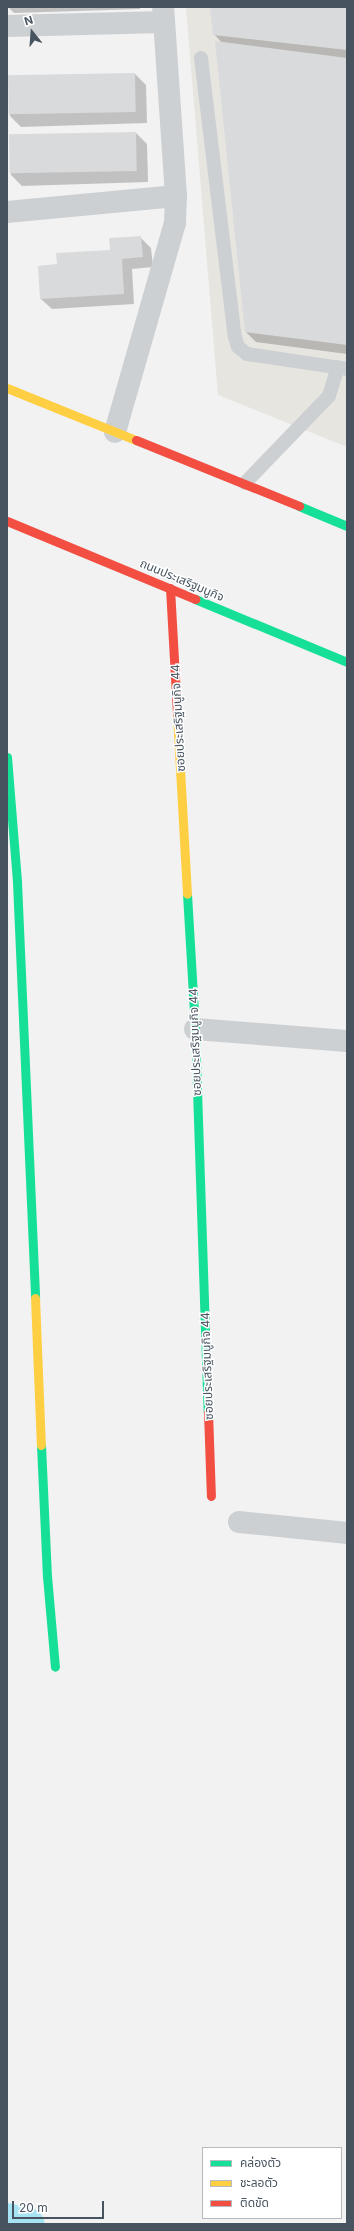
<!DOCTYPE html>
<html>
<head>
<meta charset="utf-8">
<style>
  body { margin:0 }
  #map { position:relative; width:354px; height:2231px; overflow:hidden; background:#f2f2f2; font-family:Inter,"Noto Sans Thai",sans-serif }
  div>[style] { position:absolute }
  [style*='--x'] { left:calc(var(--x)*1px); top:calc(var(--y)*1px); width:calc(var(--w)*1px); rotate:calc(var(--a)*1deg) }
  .commercial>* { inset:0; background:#e7e5e0 }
  .shadow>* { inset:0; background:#0003 }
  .canal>* { height:32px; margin:-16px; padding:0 16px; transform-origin:16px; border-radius:16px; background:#a6e4f3 }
  .building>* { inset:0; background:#d9dadc; transform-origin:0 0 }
  .lane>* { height:14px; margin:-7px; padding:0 7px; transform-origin:7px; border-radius:7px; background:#cdd0d3 }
  .street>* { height:22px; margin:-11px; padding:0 11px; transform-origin:11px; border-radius:11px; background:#cdd0d3 }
  .fast>* { height:9px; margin:-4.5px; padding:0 4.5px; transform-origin:4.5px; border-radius:4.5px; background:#16e098 }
  .slow>* { height:9px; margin:-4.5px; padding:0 4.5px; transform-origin:4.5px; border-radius:4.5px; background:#ffcf43 }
  .jam>* { height:9px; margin:-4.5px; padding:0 4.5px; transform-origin:4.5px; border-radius:4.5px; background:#f24e42 }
  span { translate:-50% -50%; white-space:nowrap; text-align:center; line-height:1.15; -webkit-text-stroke:3px #fff; paint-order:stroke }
  .street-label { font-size:12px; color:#475460 }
  .frame { position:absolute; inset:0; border:8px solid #475460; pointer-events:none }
  .legend { position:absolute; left:202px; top:2147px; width:140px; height:72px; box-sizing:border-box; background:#fff; border:1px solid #b5bbbf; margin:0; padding:5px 7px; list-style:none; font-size:12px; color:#475460 }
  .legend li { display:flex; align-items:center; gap:8px; height:20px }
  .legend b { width:20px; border:1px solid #b5bbbf }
  .north { position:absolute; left:12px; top:12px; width:40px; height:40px; -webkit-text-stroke:3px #fff; paint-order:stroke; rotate:343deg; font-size:11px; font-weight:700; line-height:16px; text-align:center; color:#475460 }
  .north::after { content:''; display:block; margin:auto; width:14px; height:18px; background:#475460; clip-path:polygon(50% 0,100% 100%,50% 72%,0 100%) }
  .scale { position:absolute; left:12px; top:2201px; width:92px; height:18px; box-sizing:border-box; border:2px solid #475460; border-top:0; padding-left:5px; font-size:12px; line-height:14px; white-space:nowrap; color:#475460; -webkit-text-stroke:3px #fff; paint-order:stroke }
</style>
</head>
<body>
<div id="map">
  <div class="commercial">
    <div style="clip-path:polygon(186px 7px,347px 7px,347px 447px,218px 395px)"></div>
  </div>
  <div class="shadow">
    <div style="clip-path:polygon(8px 7px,140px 7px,140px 9px,14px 13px)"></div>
    <div style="clip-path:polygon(211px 7px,347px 7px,347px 354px,256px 342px,246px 332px,222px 43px,214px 34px)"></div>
    <div style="clip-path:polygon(135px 74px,146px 85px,147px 123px,21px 127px,10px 116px,9px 78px)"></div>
    <div style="clip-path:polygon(136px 133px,147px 144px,148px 182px,22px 186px,11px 175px,10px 137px)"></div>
    <div style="clip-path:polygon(141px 238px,151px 248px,153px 267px,132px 269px,134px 304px,52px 309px,41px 299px,39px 267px,58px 265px,111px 251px)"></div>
  </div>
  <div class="canal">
    <div style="--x:7;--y:2219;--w:22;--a:13"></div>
  </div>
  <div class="building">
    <div style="clip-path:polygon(210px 7px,347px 7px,347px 50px,213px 35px)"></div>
    <div style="clip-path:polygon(215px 41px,347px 58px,347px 345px,245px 332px)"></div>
    <div style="left:135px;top:73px;width:39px;height:127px;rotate:89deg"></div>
    <div style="left:136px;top:132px;width:39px;height:127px;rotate:89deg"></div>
    <div style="clip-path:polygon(141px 236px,143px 257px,122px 259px,124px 294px,40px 299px,38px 266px,57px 264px,56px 253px,110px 250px,109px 238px)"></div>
  </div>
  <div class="lane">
    <div style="--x:201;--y:58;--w:281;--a:83.1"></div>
    <div style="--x:235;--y:337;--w:10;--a:73"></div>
    <div style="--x:238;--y:347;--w:11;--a:38"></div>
    <div style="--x:247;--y:354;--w:101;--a:8.5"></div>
    <div style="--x:245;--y:483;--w:121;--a:-46"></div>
    <div style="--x:329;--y:396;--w:30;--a:-73"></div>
  </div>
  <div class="street">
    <div style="--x:7;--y:26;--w:157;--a:-1.5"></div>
    <div style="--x:7;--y:212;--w:170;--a:-5.4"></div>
    <div style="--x:115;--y:432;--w:217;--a:-74"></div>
    <div style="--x:175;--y:223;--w:27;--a:-88"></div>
    <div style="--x:176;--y:196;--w:189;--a:-93.9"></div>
    <div style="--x:195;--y:1029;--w:152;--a:4.5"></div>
    <div style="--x:239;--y:1522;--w:109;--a:5.8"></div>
  </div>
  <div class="fast">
    <div style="--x:299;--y:506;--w:52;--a:22.6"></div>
    <div style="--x:195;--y:599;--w:165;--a:22.5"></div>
    <div style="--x:7;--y:757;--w:125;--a:85.4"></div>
    <div style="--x:17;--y:882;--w:416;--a:87.5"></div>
    <div style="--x:187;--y:894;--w:135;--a:86.6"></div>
    <div style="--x:195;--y:1029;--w:383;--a:88.1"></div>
    <div style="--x:41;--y:1445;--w:131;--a:87.4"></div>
    <div style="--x:47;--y:1576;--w:91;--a:85"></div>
  </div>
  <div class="slow">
    <div style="--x:7;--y:388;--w:139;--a:22"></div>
    <div style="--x:177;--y:715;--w:179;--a:86.8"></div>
    <div style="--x:35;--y:1298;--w:147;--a:87.7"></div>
  </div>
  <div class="jam">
    <div style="--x:136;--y:440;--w:176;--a:22"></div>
    <div style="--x:7;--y:521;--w:204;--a:22.5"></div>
    <div style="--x:170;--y:588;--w:127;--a:86.8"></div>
    <div style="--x:208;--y:1412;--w:84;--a:88"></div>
  </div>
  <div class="street-label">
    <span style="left:182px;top:580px;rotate:23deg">ถนนประเสริฐมนูกิจ</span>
    <span style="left:178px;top:718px;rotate:-93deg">ซอยประเสริฐมนูกิจ 44</span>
    <span style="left:195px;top:1042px;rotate:-92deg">ซอยประเสริฐมนูกิจ 44</span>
    <span style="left:207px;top:1366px;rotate:-92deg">ซอยประเสริฐมนูกิจ 44</span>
  </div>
  <div class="frame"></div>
  <ul class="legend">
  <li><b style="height:5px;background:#16e098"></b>คล่องตัว</li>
  <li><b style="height:5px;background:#ffcf43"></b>ชะลอตัว</li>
  <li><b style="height:5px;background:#f24e42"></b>ติดขัด</li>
  </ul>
  <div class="north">N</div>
  <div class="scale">20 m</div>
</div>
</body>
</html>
